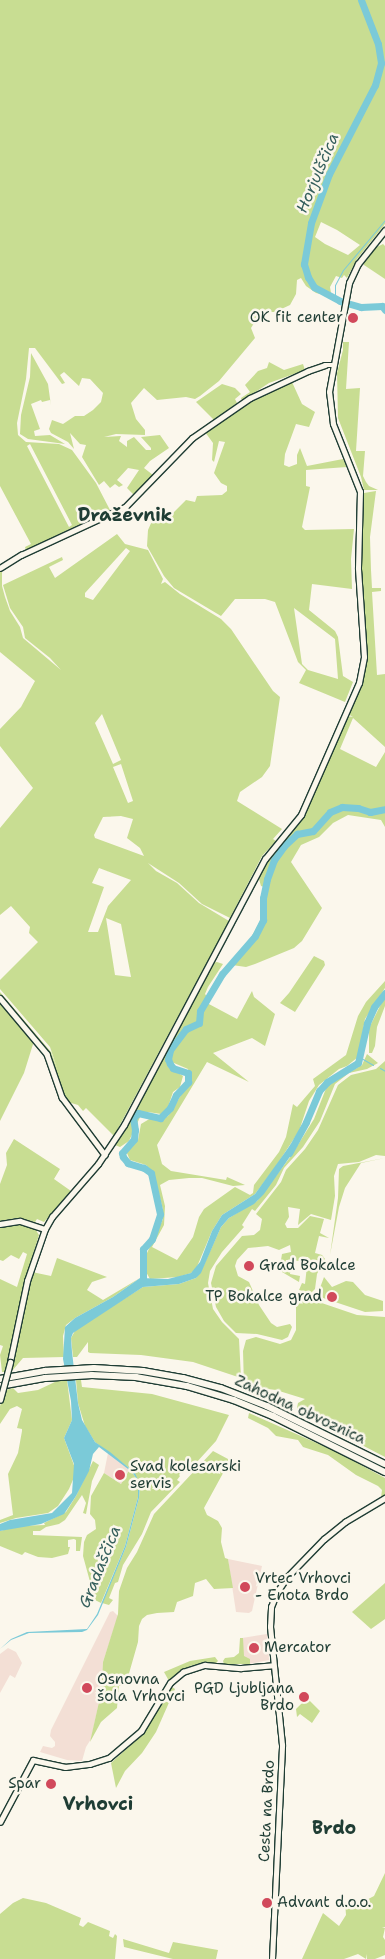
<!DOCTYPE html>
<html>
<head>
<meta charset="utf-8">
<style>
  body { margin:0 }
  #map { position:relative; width:385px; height:1959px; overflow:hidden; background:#fbf7ec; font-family:"Shantell Sans",sans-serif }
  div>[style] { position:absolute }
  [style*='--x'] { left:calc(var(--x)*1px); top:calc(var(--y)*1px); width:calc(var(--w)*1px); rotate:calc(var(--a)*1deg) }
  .built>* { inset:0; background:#f3dfd5 }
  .green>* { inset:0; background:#c8dd92 }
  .water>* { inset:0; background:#7bcad8 }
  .stream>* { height:1px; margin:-0.5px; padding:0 0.5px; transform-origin:0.5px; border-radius:0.5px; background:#7bcad8 }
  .river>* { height:7px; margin:-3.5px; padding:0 3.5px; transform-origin:3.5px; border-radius:3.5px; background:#7bcad8 }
  .roads { filter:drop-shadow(1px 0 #1f3d34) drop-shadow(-1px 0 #1f3d34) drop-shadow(0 1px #1f3d34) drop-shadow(0 -1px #1f3d34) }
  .secondary>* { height:4.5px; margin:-2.25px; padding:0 2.25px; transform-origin:2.25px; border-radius:2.25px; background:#fbf7ec }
  .highway>* { height:5.5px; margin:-2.75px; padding:0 2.75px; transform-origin:2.75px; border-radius:2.75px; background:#fbf7ec }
  .bridges { filter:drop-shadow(1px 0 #1f3d34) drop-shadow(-1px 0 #1f3d34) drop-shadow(0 1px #1f3d34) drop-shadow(0 -1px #1f3d34) }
  .secondary-bridge>* { height:4.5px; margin:-2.25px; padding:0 2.25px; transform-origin:2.25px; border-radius:2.25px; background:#fbf7ec }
  .dots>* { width:14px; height:14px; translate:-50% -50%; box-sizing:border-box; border:2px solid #fbf7ec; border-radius:50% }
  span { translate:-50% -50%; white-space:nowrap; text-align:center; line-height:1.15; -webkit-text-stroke:5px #fbf7ec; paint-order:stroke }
  .poi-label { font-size:15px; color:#1f3d34 }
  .right { translate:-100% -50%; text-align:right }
  .left { translate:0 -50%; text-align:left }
  .street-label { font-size:15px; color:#1f3d34 }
  .water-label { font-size:16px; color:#36605d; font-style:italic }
  .quarter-label { font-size:18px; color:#1f3d34; font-weight:700 }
</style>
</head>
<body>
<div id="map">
  <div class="built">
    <div style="clip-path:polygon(108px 1453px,130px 1469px,121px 1484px,104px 1473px)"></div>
    <div style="clip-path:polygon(228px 1559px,262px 1566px,252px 1611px,249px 1613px,236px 1612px)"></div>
    <div style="clip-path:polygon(113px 1611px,118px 1616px,103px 1662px,101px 1693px,91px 1739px,86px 1747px,82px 1761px,67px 1760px,40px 1752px,43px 1746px,52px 1748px,55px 1746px,55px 1742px,50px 1736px,51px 1730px,110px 1612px)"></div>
    <div style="clip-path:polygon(267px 1634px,269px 1660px,244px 1665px,242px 1638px)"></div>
    <div style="clip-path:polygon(8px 1648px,16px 1652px,22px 1663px,15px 1678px,10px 1675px,0 1693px,0 1654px)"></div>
  </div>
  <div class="green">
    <div style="clip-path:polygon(evenodd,0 0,385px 0,385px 224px,357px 259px,347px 278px,344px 275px,342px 278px,336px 276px,330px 287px,331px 293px,329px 296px,316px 293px,306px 286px,301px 278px,297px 280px,296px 294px,290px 305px,275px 312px,261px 312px,251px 328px,255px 338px,219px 381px,200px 396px,195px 399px,186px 397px,157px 400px,144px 388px,131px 403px,136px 419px,145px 430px,145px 435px,116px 434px,104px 437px,121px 436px,119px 441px,127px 447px,127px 441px,134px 437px,146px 450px,151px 450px,151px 448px,141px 437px,160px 435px,169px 448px,150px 461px,144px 468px,153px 475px,134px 495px,127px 488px,139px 470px,128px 468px,117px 480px,123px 485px,119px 487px,115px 484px,110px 488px,104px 481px,99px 485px,82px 457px,86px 445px,80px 444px,70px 433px,74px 449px,68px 442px,51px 433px,49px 429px,52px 420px,63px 424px,75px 416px,84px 416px,93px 410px,101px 402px,103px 393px,90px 379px,82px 378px,79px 386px,64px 372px,60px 375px,65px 383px,62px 384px,35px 348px,29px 348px,26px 379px,17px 423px,18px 435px,26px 442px,59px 444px,72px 450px,96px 483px,110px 510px,26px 550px,25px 547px,31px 544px,0 486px,0 0,321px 222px,337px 230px,360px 245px,348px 255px,325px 244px,315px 237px,321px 222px,0 0,30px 444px,72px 525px,69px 527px,27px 446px,30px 444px)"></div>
    <div style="clip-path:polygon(383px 244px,385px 246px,385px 279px,364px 265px,363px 262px,373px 249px)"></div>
    <div style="clip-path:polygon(343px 342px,349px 342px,346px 389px,360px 388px,356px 451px,365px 451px,363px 476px,366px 482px,369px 486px,378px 490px,364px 490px,361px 477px,338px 418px,337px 373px,343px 350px)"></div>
    <div style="clip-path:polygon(31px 353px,48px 384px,51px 406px,50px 400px,42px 402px,41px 400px,31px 404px,40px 429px,34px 431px,35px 436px,50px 435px,65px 444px,28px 439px,20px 434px,21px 415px,30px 377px)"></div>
    <div style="clip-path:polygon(269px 362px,284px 370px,303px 364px,305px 370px,269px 383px,242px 401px,241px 398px,250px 392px,245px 385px,258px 371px,267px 368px)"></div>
    <div style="clip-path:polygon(evenodd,287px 382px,292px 382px,302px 404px,315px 412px,309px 427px,296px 424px,285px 454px,284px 465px,289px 467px,297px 464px,297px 455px,300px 448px,307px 466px,343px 459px,347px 467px,306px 470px,306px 486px,310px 487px,302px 527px,305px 530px,354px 529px,351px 559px,352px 589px,312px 584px,309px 610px,335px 631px,338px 637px,343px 676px,353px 682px,345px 702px,299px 683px,306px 670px,298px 662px,275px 602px,265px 599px,235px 599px,221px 616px,174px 588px,164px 576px,147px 546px,148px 530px,152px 521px,172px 514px,186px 500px,195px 502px,197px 496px,222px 495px,227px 491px,227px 486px,221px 483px,214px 473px,225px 442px,219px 441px,214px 462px,212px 460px,213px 443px,205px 432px,253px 398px,287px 382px,294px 608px,335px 639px,338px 679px,308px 670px,302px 664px,294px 608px)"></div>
    <div style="clip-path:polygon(222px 384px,235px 388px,241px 394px,235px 399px,237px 403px,214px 420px,196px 402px)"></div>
    <div style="clip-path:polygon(376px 491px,370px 537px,371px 570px,372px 588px,381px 588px,381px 591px,372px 592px,377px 675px,385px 674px,385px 747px,353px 718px,340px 749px,376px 767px,385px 752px,385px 827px,381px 820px,348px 815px,333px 823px,319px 837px,301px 845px,291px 862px,322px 908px,302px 941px,294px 948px,255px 964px,246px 967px,232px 965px,228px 964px,247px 945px,260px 921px,264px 887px,261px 886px,259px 879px,263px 867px,276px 847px,304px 814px,347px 716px,353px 717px,348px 714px,362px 681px,366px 658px,360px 560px,364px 493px)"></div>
    <div style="clip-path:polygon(evenodd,117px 534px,125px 544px,148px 550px,163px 579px,161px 584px,165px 582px,180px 594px,221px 619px,231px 629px,273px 691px,280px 697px,270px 766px,262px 777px,240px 792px,237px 801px,282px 829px,273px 839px,276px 841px,262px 856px,230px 918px,202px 904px,179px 883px,148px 863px,156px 871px,177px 883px,199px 903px,229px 921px,114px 1136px,86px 1108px,83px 1111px,78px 1105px,68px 1102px,63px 1096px,47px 1049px,0 996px,0 992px,51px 1052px,58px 1071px,50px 1047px,0 989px,0 980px,38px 942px,29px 933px,30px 927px,11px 906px,0 915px,0 828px,33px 788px,0 746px,0 729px,21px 707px,35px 681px,0 652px,0 571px,2px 571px,2px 586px,5px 597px,10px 611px,20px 627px,23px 638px,61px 670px,50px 658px,25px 638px,23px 627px,10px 608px,3px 585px,62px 557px,63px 560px,49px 567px,55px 578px,117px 534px,126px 548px,130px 551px,93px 600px,85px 597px,85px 593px,126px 548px,117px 534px,102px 714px,121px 760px,113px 764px,95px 723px,102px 714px,117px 534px,121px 764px,133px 801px,128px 803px,113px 767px,121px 764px,117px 534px,121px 816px,133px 819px,127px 838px,140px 848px,144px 856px,95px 838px,94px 835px,103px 817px,121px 816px,117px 534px,99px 868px,131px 880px,108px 906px,98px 932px,88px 932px,104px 887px,92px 883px,99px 868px,117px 534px,106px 918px,121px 924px,131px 977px,115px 975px,106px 918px)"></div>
    <div style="clip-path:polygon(314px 956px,324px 961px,325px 965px,295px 1012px,280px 1003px,289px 993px)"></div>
    <div style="clip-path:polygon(217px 962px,223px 964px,208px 987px,205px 994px,208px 998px,207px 1003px,237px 1019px,252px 991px,254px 997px,275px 1014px,265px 1046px,252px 1038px,213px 1053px,249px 1082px,207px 1062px,157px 1145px,162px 1164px,171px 1171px,226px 1180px,227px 1177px,245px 1185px,233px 1186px,202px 1178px,189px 1178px,169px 1180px,160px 1185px,165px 1206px,164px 1225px,152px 1247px,177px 1260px,193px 1237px,199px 1217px,204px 1209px,235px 1187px,250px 1195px,253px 1193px,254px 1185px,279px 1152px,286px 1137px,293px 1104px,297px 1107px,315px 1086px,313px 1079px,346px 1055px,358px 1016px,366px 1002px,385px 981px,385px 988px,365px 1019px,358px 1057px,347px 1066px,339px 1069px,319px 1085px,309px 1101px,299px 1131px,274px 1169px,255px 1194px,222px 1215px,212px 1231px,196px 1269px,191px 1273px,178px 1277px,150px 1279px,146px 1272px,147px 1253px,163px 1219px,163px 1210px,154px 1174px,146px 1165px,130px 1160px,126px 1151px,138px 1140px,141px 1124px,151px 1118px,160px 1120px,168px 1116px,188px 1084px,190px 1078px,188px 1069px,167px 1060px,168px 1067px,183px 1076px,180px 1087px,173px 1092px,167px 1110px,161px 1114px,148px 1112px,141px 1115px,129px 1141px,120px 1147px,115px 1145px,212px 963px)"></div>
    <div style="clip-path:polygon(385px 996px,385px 1006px,377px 1027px,375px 1046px,372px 1053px,369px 1053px,369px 1028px)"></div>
    <div style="clip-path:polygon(0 1000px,34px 1041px,24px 1073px,0 1121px)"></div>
    <div style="clip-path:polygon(367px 1054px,378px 1063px,367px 1069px,349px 1073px,335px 1084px,320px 1121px,303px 1147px,284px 1168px,276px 1185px,255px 1211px,252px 1209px,242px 1225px,244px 1227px,222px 1252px,210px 1271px,208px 1283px,213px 1309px,222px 1322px,239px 1339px,241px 1378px,193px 1362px,141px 1355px,90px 1353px,88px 1352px,88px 1342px,77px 1357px,73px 1357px,71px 1338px,76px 1329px,143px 1287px,179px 1284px,196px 1278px,203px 1267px,221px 1227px,229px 1218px,257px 1201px,291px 1156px,314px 1119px,327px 1086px,362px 1065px)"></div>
    <div style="clip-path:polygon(385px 1061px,385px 1156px,376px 1155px,359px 1162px,338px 1164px,334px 1176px,335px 1196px,331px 1220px,311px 1214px,298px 1225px,300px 1209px,288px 1207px,289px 1217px,285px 1224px,287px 1228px,298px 1228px,310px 1216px,324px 1219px,320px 1233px,329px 1238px,319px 1236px,315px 1253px,322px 1255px,325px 1259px,317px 1274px,315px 1289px,311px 1293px,299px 1290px,302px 1283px,305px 1284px,308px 1257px,302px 1257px,300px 1261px,286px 1260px,285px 1267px,291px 1267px,290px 1274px,300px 1276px,299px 1282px,282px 1272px,283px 1267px,280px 1266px,282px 1254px,291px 1252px,290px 1245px,279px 1250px,268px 1246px,248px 1248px,237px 1260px,235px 1266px,238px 1276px,249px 1282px,259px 1305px,271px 1323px,277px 1327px,290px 1324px,292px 1327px,288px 1337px,282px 1340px,257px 1334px,236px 1333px,224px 1321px,216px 1307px,211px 1283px,216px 1266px,242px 1236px,254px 1235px,260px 1230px,262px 1219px,256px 1214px,281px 1182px,286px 1170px,305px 1149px,318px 1130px,338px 1085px,351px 1075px,376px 1069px)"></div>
    <div style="clip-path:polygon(14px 1139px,60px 1169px,54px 1179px,71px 1191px,44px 1222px,37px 1219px,35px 1222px,17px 1218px,0 1221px,0 1184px,7px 1165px,6px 1153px)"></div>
    <div style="clip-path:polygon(385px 1158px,361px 1163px,345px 1188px,339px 1207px,330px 1255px,338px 1198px,339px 1169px,343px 1166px)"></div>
    <div style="clip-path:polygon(12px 1223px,34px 1227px,39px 1235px,28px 1271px,9px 1357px,5px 1372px,2px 1372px,0 1355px,3px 1346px,0 1345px,0 1279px,17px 1287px,27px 1254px,23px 1252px,19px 1259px,11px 1255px,3px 1261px,0 1260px,0 1226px)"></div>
    <div style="clip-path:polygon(57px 1258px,107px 1277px,92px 1282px,87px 1290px,103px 1300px,140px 1278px,113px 1297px,75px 1318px,66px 1325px,63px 1336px,64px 1357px,23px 1358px,12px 1371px,32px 1272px,51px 1276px)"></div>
    <div style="clip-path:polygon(324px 1277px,332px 1287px,346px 1281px,353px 1282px,365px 1295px,383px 1301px,383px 1311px,365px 1312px,317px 1296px)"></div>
    <div style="clip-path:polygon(304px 1297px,357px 1315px,385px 1317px,385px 1457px,300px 1413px,297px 1408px,298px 1403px,305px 1399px,276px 1390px,244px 1386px,243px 1351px,246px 1340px,256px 1337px,280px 1344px,291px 1340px,296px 1330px,296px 1307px)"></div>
    <div style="clip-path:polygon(67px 1380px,72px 1420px,64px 1438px,75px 1468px,75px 1475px,69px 1489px,58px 1506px,48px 1513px,16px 1518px,0 1523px,0 1520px,13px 1515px,8px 1474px,18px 1453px,22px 1431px,22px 1429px,17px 1428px,22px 1409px,17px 1406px,10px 1409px,0 1424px,0 1406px,6px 1390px,13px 1388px,18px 1393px,38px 1390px,57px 1381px)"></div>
    <div style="clip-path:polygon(76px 1380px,81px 1380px,82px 1387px,152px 1394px,229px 1415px,216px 1441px,196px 1463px,188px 1469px,185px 1467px,179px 1475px,180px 1476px,177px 1480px,180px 1482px,151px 1512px,142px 1534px,123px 1565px,118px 1582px,115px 1583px,109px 1598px,113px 1600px,109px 1605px,102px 1603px,126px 1547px,139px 1498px,140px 1485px,133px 1471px,95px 1442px,85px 1426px,78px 1403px)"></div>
    <div style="clip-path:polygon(249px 1413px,337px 1452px,385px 1478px,385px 1495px,381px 1497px,382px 1490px,378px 1486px,356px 1475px,328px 1455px,303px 1447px,298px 1440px,276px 1436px,268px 1428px,248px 1418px)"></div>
    <div style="clip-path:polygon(213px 1451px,228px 1459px,228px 1464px,204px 1508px,207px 1515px,218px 1521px,222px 1528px,221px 1542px,225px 1558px,228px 1559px,233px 1588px,214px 1589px,206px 1579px,195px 1583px,193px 1596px,177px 1602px,174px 1612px,157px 1613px,147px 1615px,142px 1619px,139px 1626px,138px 1642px,126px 1684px,119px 1686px,117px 1708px,101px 1722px,90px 1742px,101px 1693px,103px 1662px,118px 1614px,119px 1591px,127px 1568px,137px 1552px,154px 1514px)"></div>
    <div style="clip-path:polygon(93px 1461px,99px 1465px,92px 1481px,86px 1514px,83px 1513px,86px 1503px,82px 1495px,65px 1520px,59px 1524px,46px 1527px,40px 1531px,33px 1531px,33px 1535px,82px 1537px,80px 1551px,76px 1551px,76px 1540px,74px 1539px,68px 1540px,68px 1547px,70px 1547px,68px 1554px,52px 1558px,38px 1557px,25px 1552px,22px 1555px,0 1546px,0 1531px,19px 1526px,45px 1525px,44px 1523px,66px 1512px,76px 1496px)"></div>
    <div style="clip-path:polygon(130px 1469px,138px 1481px,138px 1497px,125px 1546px,101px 1603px,95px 1600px,83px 1556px,84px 1542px,87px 1535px,96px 1529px,95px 1520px,90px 1514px,91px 1496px,104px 1473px,121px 1484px)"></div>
    <div style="clip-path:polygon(385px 1583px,385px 1619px,371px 1629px,352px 1612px)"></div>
    <div style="clip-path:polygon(240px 1638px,243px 1638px,244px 1656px,250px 1659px,250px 1664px,224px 1664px,223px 1661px,225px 1658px,234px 1657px,239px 1653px)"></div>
    <div style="clip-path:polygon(215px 1657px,218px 1661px,215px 1664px,202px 1663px,190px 1666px,169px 1681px,164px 1672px,190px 1661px)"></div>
    <div style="clip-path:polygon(172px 1687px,175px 1689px,156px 1732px,142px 1753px,125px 1771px,116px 1788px,111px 1763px,143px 1734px)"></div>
    <div style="clip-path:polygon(307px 1698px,320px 1711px,312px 1723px,300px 1714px,297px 1717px,296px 1709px)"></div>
    <div style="clip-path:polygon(385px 1873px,385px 1927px,382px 1928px,385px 1928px,383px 1937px,385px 1940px,385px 1955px,375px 1959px,367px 1959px,366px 1954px,366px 1959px,358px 1954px,344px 1959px,302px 1959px,323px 1913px,339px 1926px,346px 1915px,345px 1902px,355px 1906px,374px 1896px)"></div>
    <div style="clip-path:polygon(23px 1898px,46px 1903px,81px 1918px,79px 1925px,83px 1927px,88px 1922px,110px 1931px,109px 1936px,113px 1938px,115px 1934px,117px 1936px,115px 1959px,0 1959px,0 1914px,13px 1903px)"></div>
    <div style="clip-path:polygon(123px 1939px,169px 1953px,173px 1942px,218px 1950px,216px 1959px,173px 1959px,124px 1947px)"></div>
  </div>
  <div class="water">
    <div style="clip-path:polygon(291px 1144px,296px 1148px,264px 1194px,254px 1204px,229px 1218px,221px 1227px,201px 1273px,196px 1278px,179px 1284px,143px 1287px,73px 1333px,71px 1338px,72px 1352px,78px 1403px,82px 1420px,95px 1442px,110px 1452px,135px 1473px,140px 1485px,139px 1498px,126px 1547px,98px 1615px,87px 1630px,82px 1632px,29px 1633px,11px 1640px,0 1649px,11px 1639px,27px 1632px,87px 1629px,97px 1614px,125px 1546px,138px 1497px,138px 1481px,132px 1472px,99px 1447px,93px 1454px,89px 1471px,76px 1496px,64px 1514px,41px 1524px,0 1531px,0 1524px,10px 1520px,52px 1513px,72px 1493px,74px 1464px,64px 1438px,72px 1420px,71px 1401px,63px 1359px,65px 1327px,75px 1318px,113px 1297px,140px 1278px,168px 1279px,191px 1273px,200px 1262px,212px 1231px,222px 1215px,255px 1194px)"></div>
  </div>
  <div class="stream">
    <div style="--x:335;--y:298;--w:13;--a:-90"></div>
    <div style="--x:335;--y:285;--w:17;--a:-62"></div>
    <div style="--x:343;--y:270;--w:65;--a:-50"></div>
    <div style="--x:361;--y:1058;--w:14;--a:30"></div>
    <div style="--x:380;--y:1068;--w:6;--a:31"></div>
  </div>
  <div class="river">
    <div style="--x:361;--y:0;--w:47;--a:68.9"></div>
    <div style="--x:378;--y:44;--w:19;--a:81"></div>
    <div style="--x:381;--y:63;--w:23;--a:105"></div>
    <div style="--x:375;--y:85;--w:100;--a:117.3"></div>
    <div style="--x:329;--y:174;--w:52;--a:110.2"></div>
    <div style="--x:311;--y:223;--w:42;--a:99.7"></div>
    <div style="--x:304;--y:264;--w:14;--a:73"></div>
    <div style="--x:308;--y:277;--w:12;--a:59"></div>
    <div style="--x:314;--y:287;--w:30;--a:28"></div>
    <div style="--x:340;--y:301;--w:22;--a:16"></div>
    <div style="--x:361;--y:307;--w:21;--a:-3"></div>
    <div style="--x:382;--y:306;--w:5;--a:53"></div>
    <div style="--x:289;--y:1153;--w:35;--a:-61"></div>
    <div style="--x:306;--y:1122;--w:34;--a:-67"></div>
    <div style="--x:319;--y:1091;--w:12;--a:-48"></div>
    <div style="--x:327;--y:1082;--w:36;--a:-32"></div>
    <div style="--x:358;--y:1063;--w:41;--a:-77.3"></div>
    <div style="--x:367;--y:1023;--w:17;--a:-66"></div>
    <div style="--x:374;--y:1007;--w:18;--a:-52"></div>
    <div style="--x:143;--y:1280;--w:31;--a:-90"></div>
    <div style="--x:143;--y:1249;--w:13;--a:-48"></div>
    <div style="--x:152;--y:1239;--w:26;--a:-72"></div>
    <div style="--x:160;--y:1214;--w:42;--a:-102.4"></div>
    <div style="--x:151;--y:1173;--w:9;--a:-144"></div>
    <div style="--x:144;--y:1168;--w:17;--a:-163"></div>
    <div style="--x:128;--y:1163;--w:8;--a:-130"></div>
    <div style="--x:123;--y:1157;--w:4;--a:-104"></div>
    <div style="--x:122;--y:1153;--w:18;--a:-49"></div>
    <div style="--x:134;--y:1139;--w:9;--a:-84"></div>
    <div style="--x:135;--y:1130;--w:12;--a:-99"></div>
    <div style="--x:133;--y:1118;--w:7;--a:-45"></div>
    <div style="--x:138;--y:1113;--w:23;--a:13"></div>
    <div style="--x:160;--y:1118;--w:14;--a:-45"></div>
    <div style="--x:170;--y:1108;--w:14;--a:-65"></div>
    <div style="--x:176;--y:1095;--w:18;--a:-47"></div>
    <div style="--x:188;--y:1082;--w:9;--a:-90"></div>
    <div style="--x:188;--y:1073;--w:16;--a:-162"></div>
    <div style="--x:173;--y:1068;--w:5;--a:-127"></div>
    <div style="--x:170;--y:1064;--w:5;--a:-112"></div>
    <div style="--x:168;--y:1059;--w:9;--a:-77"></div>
    <div style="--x:170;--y:1050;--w:26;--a:-53"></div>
    <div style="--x:186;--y:1029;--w:14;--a:-25"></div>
    <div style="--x:199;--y:1023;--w:12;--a:-85"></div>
    <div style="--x:200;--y:1011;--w:43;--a:-59.3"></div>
    <div style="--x:222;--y:974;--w:50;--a:-49"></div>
    <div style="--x:255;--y:936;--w:18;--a:-63"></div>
    <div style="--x:263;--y:920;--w:22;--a:-90"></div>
    <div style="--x:263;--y:898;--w:19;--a:-78"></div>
    <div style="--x:267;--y:879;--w:20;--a:-70"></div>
    <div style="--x:274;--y:860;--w:17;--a:-54"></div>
    <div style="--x:284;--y:846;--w:18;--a:-43"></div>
    <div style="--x:297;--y:834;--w:16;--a:-11"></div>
    <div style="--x:313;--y:831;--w:25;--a:-48"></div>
    <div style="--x:330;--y:812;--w:13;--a:-23"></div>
    <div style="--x:342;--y:807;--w:16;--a:4"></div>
    <div style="--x:358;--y:808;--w:13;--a:18"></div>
    <div style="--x:370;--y:812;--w:15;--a:-11"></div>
  </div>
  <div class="roads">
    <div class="secondary">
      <div style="--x:0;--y:568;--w:25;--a:-32"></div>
      <div style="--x:21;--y:555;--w:115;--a:-24.8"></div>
      <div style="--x:125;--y:507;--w:96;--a:-45.8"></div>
      <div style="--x:192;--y:438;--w:70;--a:-34.6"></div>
      <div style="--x:250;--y:398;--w:64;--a:-25"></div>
      <div style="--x:308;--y:371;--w:18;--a:-19"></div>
      <div style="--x:325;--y:365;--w:9;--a:0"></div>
      <div style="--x:0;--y:998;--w:73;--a:50"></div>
      <div style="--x:47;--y:1054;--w:46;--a:70.8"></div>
      <div style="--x:62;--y:1097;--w:72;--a:53.4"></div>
      <div style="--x:0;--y:1224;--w:20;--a:-9"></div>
      <div style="--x:20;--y:1221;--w:26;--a:18"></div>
      <div style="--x:10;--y:1362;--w:83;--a:-78.1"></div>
      <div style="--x:27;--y:1281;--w:55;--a:-70.9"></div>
      <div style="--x:45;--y:1229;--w:14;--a:-60"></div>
      <div style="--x:52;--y:1217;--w:70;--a:-49"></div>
      <div style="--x:98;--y:1164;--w:47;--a:-56.3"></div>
      <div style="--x:124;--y:1125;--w:301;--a:-62.1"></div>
      <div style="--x:265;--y:859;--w:57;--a:-50.7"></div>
      <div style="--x:301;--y:815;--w:144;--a:-66.3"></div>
      <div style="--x:359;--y:683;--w:26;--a:-79"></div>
      <div style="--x:364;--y:657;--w:89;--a:-93.9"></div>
      <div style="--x:358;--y:568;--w:76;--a:-88.5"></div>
      <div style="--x:360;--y:492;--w:73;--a:-111.7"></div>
      <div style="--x:333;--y:424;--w:32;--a:-97"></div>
      <div style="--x:329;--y:392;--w:111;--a:-79.6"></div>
      <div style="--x:349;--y:283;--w:21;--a:-65"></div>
      <div style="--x:358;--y:264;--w:43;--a:-51.5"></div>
      <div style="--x:0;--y:1822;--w:70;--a:-62"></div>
      <div style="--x:33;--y:1760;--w:33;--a:12"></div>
      <div style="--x:65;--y:1767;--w:25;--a:-7"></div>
      <div style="--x:90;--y:1764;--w:20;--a:-18"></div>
      <div style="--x:109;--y:1758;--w:42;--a:-40.2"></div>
      <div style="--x:141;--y:1731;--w:56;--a:-58.9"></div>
      <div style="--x:170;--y:1683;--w:17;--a:-40"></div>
      <div style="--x:183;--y:1672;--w:23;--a:-18"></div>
      <div style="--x:205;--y:1665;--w:36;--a:5"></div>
      <div style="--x:241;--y:1668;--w:32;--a:-5"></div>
      <div style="--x:272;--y:1959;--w:214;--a:-87.3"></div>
      <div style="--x:282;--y:1745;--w:119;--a:-95.8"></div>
      <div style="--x:270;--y:1627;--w:20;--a:-87"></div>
      <div style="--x:271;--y:1607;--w:16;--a:-68"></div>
      <div style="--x:277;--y:1592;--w:18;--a:-56"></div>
      <div style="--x:287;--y:1577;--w:53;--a:-45.8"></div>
      <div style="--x:324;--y:1539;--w:27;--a:-39"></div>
      <div style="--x:345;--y:1522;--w:47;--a:-31"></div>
    </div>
    <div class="highway">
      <div style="--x:0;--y:1379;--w:46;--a:-10.1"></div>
      <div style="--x:45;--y:1371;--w:49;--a:-3.5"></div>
      <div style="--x:94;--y:1368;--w:49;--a:3.5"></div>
      <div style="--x:143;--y:1371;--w:41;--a:9.9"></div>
      <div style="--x:183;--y:1378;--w:39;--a:15"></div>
      <div style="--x:221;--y:1388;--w:49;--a:21.4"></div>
      <div style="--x:267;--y:1406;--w:131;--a:26.2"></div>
      <div style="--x:0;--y:1386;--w:46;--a:-10.1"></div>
      <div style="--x:45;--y:1378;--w:47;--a:-3.7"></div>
      <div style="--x:92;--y:1375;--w:44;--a:2.6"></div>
      <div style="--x:136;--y:1377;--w:52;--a:10"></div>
      <div style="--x:187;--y:1386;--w:49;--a:16.6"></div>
      <div style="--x:234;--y:1400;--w:42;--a:22.3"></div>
      <div style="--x:273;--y:1416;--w:125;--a:26.6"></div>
    </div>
  </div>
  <div class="bridges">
    <div class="secondary-bridge">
      <div style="--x:0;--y:1400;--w:39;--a:-75"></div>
    </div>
  </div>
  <div class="dots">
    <div style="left:353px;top:318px;background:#d1495b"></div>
    <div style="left:249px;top:1266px;background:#d1495b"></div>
    <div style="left:332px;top:1297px;background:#d1495b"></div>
    <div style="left:120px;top:1475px;background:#d1495b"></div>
    <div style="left:245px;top:1587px;background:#d1495b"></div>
    <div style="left:254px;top:1648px;background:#d1495b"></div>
    <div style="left:87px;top:1688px;background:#d1495b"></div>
    <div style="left:304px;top:1697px;background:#d1495b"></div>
    <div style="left:51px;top:1784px;background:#d1495b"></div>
    <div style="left:267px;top:1903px;background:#d1495b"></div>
  </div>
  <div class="poi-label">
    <span class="right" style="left:343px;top:318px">OK fit center</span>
    <span class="left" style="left:259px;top:1266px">Grad Bokalce</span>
    <span class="right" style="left:322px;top:1297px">TP Bokalce grad</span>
    <span class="left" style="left:130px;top:1475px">Svad kolesarski<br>servis</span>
    <span class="left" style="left:255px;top:1587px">Vrtec Vrhovci<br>- Enota Brdo</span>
    <span class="left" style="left:264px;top:1648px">Mercator</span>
    <span class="left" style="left:97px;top:1688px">Osnovna<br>šola Vrhovci</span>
    <span class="right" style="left:294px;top:1697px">PGD Ljubljana<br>Brdo</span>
    <span class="right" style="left:41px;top:1784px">Spar</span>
    <span class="left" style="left:277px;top:1903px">Advant d.o.o.</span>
  </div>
  <div class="street-label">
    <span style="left:300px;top:1410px;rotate:25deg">Zahodna obvoznica</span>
    <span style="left:267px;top:1811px;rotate:-87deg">Cesta na Brdo</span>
  </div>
  <div class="water-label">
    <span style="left:318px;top:173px;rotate:-67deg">Horjulščica</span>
    <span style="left:100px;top:1567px;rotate:-68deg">Gradaščica</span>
  </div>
  <div class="quarter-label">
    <span style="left:125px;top:515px">Draževnik</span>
    <span style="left:98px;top:1804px">Vrhovci</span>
    <span style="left:334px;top:1828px">Brdo</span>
  </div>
</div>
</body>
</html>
